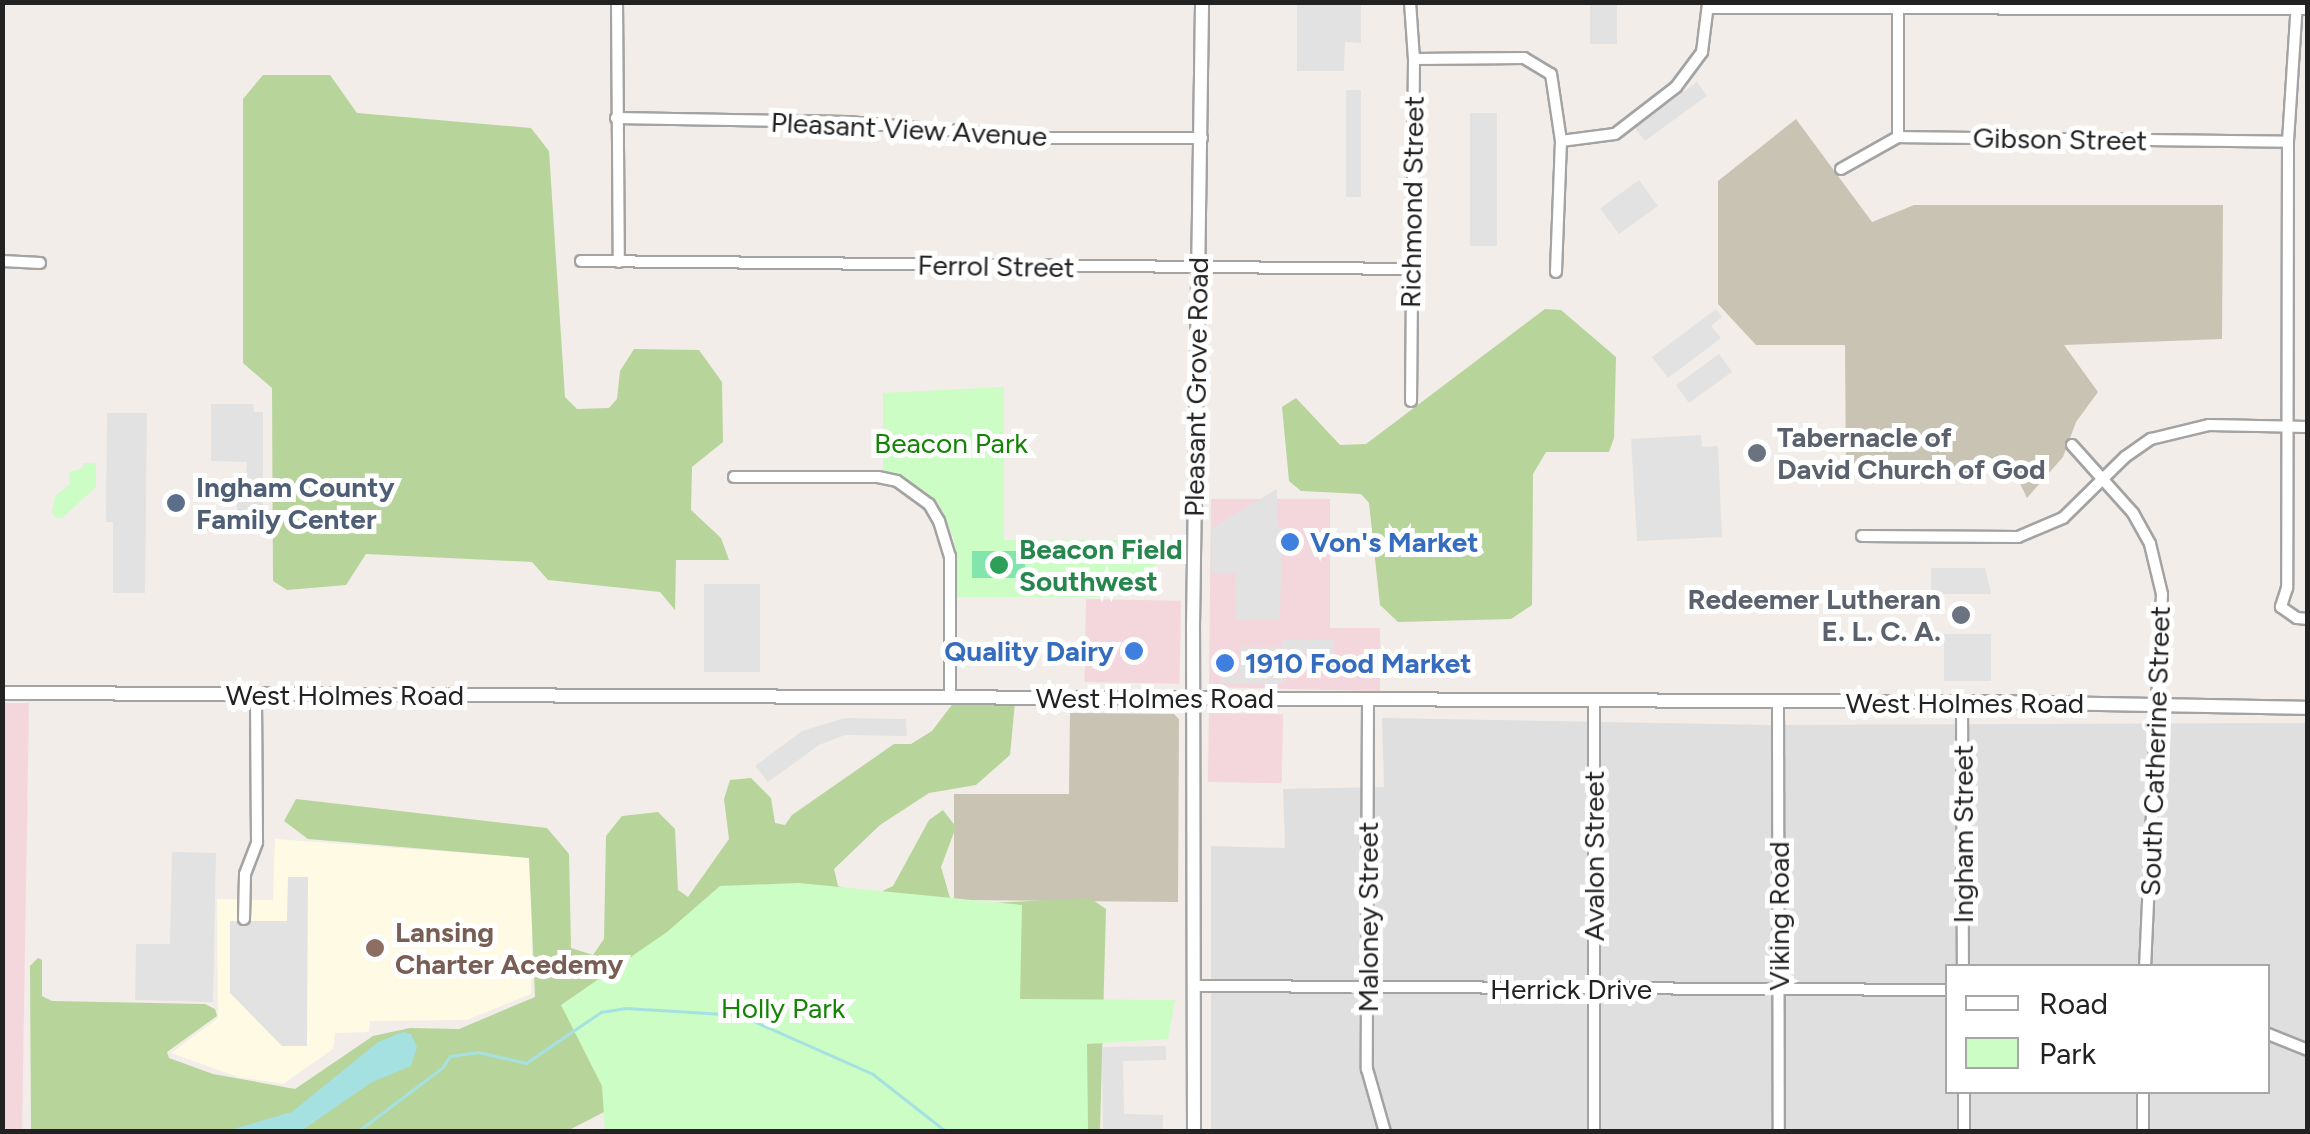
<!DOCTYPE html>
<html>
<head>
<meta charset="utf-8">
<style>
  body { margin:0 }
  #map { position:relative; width:2310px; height:1134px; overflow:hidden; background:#f2ede8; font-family:Figtree,sans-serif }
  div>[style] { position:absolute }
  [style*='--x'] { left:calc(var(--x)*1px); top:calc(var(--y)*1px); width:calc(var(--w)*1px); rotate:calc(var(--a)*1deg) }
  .residential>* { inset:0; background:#e0dfdf }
  .commercial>* { inset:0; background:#f3d7dc; transform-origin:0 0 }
  .education>* { inset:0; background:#fffae4 }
  .construction>* { inset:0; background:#c8c3b3 }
  .forest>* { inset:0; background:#b7d49b }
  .park>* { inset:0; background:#ccfdc5 }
  .pitch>* { inset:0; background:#82e5ab; transform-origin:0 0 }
  .parking>* { inset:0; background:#e2e2e2; transform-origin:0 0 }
  .water>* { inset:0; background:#a6e1e2 }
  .stream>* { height:2.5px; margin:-1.25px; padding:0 1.25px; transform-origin:1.25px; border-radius:1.25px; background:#a6e1e2 }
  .roads { filter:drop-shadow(2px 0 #a3a3a3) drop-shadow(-2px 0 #a3a3a3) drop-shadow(0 2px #a3a3a3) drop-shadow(0 -2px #a3a3a3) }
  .minor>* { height:10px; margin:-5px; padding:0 5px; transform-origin:5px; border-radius:5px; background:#fff }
  .tertiary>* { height:12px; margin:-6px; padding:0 6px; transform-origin:6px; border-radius:6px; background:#fff }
  .dots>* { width:28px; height:28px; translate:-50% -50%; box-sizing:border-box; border:5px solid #fff; border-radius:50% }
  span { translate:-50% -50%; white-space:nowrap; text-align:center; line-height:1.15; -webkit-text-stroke:10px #fff; paint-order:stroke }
  .street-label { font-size:28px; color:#222 }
  .worship-label { font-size:28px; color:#5b616d; font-weight:700 }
  .left { translate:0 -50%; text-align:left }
  .right { translate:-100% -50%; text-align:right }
  .park-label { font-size:28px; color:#158406 }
  .service-label { font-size:28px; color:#4e5e75; font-weight:700 }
  .shop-label { font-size:28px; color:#366cbe; font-weight:700 }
  .leisure-label { font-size:28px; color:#27864d; font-weight:700 }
  .education-label { font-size:28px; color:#785e54; font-weight:700 }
  .frame { position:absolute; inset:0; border:5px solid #222; pointer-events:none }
  .legend { position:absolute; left:1945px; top:964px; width:325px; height:130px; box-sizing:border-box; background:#fff; border:2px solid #a7a7a7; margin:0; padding:12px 18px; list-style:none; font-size:30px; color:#222 }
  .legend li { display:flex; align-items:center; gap:20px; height:50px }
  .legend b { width:50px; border:2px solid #a7a7a7 }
</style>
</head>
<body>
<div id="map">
  <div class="residential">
    <div style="clip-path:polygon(evenodd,1382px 718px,1770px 725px,2307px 723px,2307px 1131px,1211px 1132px,1211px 846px,1285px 848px,1283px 789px,1384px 787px,1382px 718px,1948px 966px,2268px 966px,2268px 1092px,1948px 1092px,1948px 966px)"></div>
  </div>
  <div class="commercial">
    <div style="clip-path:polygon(1211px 499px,1330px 499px,1330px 628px,1380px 628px,1380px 691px,1209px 687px)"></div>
    <div style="left:1086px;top:599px;width:95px;height:83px;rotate:1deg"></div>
    <div style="clip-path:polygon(3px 703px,29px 703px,22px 1132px,2px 1131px)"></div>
    <div style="left:1209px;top:713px;width:74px;height:69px;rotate:1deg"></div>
  </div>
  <div class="education">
    <div style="clip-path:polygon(275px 839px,533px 858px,531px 994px,467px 1020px,370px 1021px,369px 1032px,335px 1033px,333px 1049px,283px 1084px,238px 1077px,171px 1053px,218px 1018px,217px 899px,273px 900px)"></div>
  </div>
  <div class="construction">
    <div style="clip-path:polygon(1796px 119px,1872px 222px,1914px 205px,2223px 205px,2222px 339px,2064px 345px,2098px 392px,2076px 422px,2063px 457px,2027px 498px,2015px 473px,1846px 472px,1845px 345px,1756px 345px,1718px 304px,1718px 181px)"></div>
    <div style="clip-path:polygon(1070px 713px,1174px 714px,1179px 719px,1178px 902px,954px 900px,954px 794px,1069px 794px)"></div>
  </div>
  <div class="forest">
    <div style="clip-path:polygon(263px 75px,330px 75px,357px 113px,531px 128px,549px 151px,565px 397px,577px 409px,609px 408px,617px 399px,620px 371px,634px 349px,699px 350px,722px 382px,723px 442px,692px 467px,691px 510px,721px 538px,729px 560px,676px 560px,675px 610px,660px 592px,548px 580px,532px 562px,366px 554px,346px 585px,287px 590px,273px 581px,272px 388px,243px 363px,243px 99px)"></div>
    <div style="clip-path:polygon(1545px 309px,1561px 310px,1616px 357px,1614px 438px,1609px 452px,1546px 452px,1533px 474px,1532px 605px,1511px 619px,1398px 622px,1380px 605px,1369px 503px,1361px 494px,1301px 491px,1289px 481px,1282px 407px,1296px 398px,1340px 445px,1366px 444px)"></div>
    <div style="clip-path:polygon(954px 702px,1015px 702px,1010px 755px,976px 785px,929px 793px,880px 825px,834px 869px,838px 886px,870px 897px,893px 886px,929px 820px,943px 810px,956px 827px,941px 867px,950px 898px,990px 903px,1090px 898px,1106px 909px,1100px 1131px,606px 1111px,567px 1131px,31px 1131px,30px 966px,38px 958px,42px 960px,42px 996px,52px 1001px,205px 1004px,215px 1009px,217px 1016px,167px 1052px,169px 1058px,213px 1074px,295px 1089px,373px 1036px,410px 1028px,459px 1029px,535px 997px,529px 858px,308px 839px,284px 821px,296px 799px,547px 828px,569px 854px,571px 948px,593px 955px,604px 939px,606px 836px,622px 816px,658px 812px,675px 829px,678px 890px,688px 897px,729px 839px,724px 799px,730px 780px,751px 778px,771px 798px,775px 823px,785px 825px,792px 815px,894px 744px,911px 744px,932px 731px)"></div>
  </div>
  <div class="park">
    <div style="clip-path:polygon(1004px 387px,1004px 540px,1184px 540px,1184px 547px,1104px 597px,956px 597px,954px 539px,940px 506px,924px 490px,883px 471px,883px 393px)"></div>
    <div style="clip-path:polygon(83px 463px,96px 463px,96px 487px,62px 518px,56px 518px,52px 512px,55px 496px,70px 484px,69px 472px,83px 468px)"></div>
    <div style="clip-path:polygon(799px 883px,1022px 905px,1020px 999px,1175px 1000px,1168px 1039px,1087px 1044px,1088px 1129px,1146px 1131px,605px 1131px,602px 1086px,561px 1005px,667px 932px,720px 886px)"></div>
  </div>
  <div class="pitch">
    <div style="left:972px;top:551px;width:53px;height:27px"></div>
  </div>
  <div class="parking">
    <div style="clip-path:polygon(1297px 3px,1361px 3px,1361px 43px,1345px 42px,1344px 71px,1297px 71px)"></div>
    <div style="left:1590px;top:3px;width:27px;height:41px"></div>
    <div style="left:1697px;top:82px;width:17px;height:77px;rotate:54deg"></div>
    <div style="left:1346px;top:90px;width:15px;height:107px"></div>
    <div style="left:1470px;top:113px;width:27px;height:133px"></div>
    <div style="left:1639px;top:180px;width:32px;height:48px;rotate:54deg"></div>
    <div style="clip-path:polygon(1716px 309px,1722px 317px,1711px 326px,1721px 338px,1668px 378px,1652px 357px)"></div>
    <div style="left:1719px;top:354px;width:22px;height:53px;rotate:54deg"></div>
    <div style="clip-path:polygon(211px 404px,253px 404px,254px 412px,263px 412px,263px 534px,237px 534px,237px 475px,246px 475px,247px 462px,211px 461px)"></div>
    <div style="clip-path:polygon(107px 413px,147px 413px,145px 593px,113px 593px,113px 522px,106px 522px)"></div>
    <div style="clip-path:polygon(1701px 435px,1702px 447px,1718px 446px,1722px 537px,1637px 541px,1631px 439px)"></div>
    <div style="clip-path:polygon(1277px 489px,1277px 527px,1282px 527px,1280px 620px,1236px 620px,1235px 573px,1212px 573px,1212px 528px)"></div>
    <div style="clip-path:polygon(1931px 568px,1985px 568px,1991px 594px,1935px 594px,1931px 592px)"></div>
    <div style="left:704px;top:584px;width:56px;height:88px"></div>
    <div style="left:1944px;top:634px;width:47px;height:47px"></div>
    <div style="clip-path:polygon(1283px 640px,1334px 640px,1334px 674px,1308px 674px,1308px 654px,1284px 654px,1283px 684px,1221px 683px,1221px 675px,1240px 675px,1240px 647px,1283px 647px)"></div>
    <div style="clip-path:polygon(845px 718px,906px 719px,907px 736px,845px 735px,819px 745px,768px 782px,755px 766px,802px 731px)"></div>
    <div style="clip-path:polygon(172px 852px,216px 853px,213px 1002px,135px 1000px,136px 944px,170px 944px)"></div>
    <div style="clip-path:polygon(288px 877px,308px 877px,307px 1046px,282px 1046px,230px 993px,230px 921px,287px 921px)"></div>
    <div style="clip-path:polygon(1166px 1046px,1166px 1060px,1123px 1061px,1124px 1114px,1163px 1115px,1163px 1129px,1103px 1130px,1102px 1047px)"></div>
  </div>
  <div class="water">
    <div style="clip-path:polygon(403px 1032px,411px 1034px,417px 1047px,411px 1066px,372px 1082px,301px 1131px,227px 1131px,292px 1112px,378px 1042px)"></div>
  </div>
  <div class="stream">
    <div style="--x:357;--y:1132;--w:106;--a:-37"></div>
    <div style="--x:442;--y:1068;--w:14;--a:-56"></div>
    <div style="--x:450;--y:1056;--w:28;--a:-8"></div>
    <div style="--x:478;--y:1052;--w:49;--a:12.9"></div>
    <div style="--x:526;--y:1063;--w:91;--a:-34.2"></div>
    <div style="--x:601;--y:1012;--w:25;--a:-9"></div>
    <div style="--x:626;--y:1008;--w:114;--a:3.5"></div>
    <div style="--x:740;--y:1015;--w:145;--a:23.9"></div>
    <div style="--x:873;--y:1074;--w:94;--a:38.1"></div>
  </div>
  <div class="roads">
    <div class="minor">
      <div style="--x:617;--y:2;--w:260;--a:89.6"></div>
      <div style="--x:1410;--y:2;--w:57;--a:86"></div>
      <div style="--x:1414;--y:59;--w:342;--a:90.5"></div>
      <div style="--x:2297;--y:2;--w:140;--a:93.7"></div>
      <div style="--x:2288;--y:142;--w:446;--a:90.1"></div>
      <div style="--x:2287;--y:588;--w:20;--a:108"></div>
      <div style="--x:2281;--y:607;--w:19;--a:35"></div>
      <div style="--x:2297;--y:618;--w:11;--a:5"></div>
      <div style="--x:1708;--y:8;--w:600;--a:0.1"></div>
      <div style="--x:1414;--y:59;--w:110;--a:-0.5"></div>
      <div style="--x:1524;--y:58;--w:31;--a:31"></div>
      <div style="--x:1551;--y:74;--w:68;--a:81.5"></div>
      <div style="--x:1561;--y:141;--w:131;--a:92.2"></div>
      <div style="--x:616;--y:118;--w:231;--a:1"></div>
      <div style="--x:847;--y:122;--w:201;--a:4.6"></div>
      <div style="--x:1047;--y:138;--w:155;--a:0"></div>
      <div style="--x:1898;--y:137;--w:128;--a:-90"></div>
      <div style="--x:1561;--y:141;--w:54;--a:-7.4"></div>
      <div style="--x:1615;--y:134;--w:77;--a:-37.6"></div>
      <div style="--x:1676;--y:87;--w:44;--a:-53.4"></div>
      <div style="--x:1702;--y:52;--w:48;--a:-82.9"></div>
      <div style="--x:1841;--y:169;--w:65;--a:-29.3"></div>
      <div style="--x:1898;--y:137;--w:390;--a:0.7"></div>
      <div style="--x:2;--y:261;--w:38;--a:3"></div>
      <div style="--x:581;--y:261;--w:829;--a:0.55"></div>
      <div style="--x:2072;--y:445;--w:91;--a:48.1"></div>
      <div style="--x:2133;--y:513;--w:35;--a:61"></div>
      <div style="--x:2150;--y:544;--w:51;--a:76.5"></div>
      <div style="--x:2162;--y:594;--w:372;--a:92.6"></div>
      <div style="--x:734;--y:477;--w:144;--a:0"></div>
      <div style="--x:878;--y:477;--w:19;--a:12"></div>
      <div style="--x:897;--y:481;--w:39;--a:36"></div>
      <div style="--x:929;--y:504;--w:20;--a:60"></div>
      <div style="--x:939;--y:521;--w:37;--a:73"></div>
      <div style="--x:950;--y:556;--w:141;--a:90"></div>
      <div style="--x:1862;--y:536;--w:156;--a:0.4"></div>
      <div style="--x:2018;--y:537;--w:49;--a:-22.9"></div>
      <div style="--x:2063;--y:518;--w:87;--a:-44.5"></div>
      <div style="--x:2125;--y:457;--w:32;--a:-35"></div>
      <div style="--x:2151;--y:439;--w:60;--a:-13.6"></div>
      <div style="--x:2209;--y:425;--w:99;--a:1.2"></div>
      <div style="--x:1368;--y:699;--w:370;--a:90.2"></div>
      <div style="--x:1367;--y:1069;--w:66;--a:74.1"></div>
      <div style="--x:1594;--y:700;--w:432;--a:90"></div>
      <div style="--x:1778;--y:701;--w:431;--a:89.9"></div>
      <div style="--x:1962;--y:702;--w:264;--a:89.8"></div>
      <div style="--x:244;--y:919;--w:45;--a:-88.7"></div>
      <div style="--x:245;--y:874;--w:34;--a:-69"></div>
      <div style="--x:257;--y:842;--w:148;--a:-90.4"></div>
      <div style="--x:1194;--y:986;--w:754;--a:0.3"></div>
      <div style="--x:2268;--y:1034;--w:43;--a:21.8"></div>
      <div style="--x:1964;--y:1092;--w:40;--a:90"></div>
      <div style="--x:2143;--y:1092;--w:40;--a:90"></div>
    </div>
    <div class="tertiary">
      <div style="--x:2;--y:693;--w:1998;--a:0.26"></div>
      <div style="--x:2000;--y:702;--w:308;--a:1.1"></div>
      <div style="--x:1194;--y:1132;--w:505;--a:-90.11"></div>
      <div style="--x:1193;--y:627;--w:625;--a:-89.17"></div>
    </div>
  </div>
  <div class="dots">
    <div style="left:1757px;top:453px;background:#6b7280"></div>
    <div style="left:176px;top:503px;background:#5c6f8a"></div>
    <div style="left:1290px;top:542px;background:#3f7fe0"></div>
    <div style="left:999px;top:565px;background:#2e9e5b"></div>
    <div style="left:1961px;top:615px;background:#6b7280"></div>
    <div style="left:1134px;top:651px;background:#3f7fe0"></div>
    <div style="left:1225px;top:663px;background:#3f7fe0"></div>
    <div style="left:375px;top:948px;background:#8d6e63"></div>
  </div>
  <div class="street-label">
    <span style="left:909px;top:129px;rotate:3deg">Pleasant View Avenue</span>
    <span style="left:2060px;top:139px;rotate:1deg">Gibson Street</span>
    <span style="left:1412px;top:202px;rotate:-89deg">Richmond Street</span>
    <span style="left:996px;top:266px;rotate:1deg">Ferrol Street</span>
    <span style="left:1196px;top:387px;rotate:-89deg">Pleasant Grove Road</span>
    <span style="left:345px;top:695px">West Holmes Road</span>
    <span style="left:1155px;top:698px">West Holmes Road</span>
    <span style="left:1965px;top:703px">West Holmes Road</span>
    <span style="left:2155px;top:751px;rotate:-88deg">South Catherine Street</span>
    <span style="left:1963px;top:834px;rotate:-90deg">Ingham Street</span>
    <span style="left:1594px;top:856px;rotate:-90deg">Avalon Street</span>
    <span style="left:1779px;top:916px;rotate:-90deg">Viking Road</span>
    <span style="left:1368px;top:917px;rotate:-90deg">Maloney Street</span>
    <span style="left:1571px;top:989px">Herrick Drive</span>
  </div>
  <div class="worship-label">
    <span class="left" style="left:1777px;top:453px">Tabernacle of<br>David Church of God</span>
    <span class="right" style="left:1941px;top:615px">Redeemer Lutheran<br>E. L. C. A.</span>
  </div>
  <div class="park-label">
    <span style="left:951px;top:443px">Beacon Park</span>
    <span style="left:783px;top:1008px">Holly Park</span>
  </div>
  <div class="service-label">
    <span class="left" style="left:196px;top:503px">Ingham County<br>Family Center</span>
  </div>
  <div class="shop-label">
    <span class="left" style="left:1310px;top:542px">Von's Market</span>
    <span class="right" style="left:1114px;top:651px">Quality Dairy</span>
    <span class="left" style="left:1245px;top:663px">1910 Food Market</span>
  </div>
  <div class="leisure-label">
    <span class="left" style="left:1019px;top:565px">Beacon Field<br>Southwest</span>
  </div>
  <div class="education-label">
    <span class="left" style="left:395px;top:948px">Lansing<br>Charter Acedemy</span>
  </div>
  <div class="frame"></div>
  <ul class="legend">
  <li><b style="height:12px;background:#fff"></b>Road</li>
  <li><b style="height:28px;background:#ccfdc5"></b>Park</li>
  </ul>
</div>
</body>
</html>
